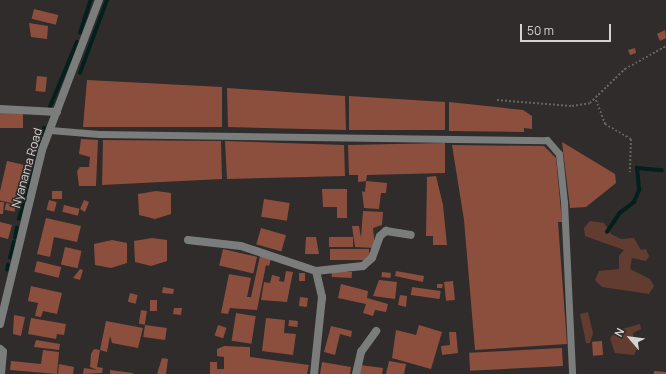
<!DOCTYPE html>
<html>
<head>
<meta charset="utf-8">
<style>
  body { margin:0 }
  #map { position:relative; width:666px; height:374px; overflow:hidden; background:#2f2c2b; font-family:Manrope,sans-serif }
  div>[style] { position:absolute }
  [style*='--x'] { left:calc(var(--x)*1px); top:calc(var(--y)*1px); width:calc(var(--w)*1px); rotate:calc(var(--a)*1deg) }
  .green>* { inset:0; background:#623c31 }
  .stream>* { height:3.5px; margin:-1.75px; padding:0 1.75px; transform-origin:1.75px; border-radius:1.75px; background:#04201c }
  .building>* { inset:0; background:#8c4f3e; transform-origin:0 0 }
  .path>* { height:2px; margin-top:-1px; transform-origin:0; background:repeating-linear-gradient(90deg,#656261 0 2px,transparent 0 4px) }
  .service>* { height:7px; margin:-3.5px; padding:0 3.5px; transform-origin:3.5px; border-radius:3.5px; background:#7b7c7c }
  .minor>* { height:8px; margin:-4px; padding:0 4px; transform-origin:4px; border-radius:4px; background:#7b7c7c }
  .tertiary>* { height:8px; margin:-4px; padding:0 4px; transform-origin:4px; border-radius:4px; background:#7b7c7c }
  span { translate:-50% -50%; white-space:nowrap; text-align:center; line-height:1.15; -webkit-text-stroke:3px #2f2c2b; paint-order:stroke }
  .street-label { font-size:12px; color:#d5d3d2 }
  .north { position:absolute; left:610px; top:318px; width:40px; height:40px; -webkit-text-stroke:3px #2f2c2b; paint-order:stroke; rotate:298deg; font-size:11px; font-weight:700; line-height:16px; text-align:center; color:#d5d3d2 }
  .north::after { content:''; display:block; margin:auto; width:14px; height:18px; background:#d5d3d2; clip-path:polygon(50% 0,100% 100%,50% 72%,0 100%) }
  .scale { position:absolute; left:520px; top:24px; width:91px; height:18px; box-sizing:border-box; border:2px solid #d5d3d2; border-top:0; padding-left:5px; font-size:12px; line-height:14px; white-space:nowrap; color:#d5d3d2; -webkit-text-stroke:3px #2f2c2b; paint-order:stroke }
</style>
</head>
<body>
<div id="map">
  <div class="green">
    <div style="clip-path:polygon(590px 221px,604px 223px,611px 234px,621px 239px,634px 238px,641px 250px,646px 249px,649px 256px,646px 261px,632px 258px,630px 269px,650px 279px,654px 286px,649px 294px,602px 287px,595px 280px,599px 271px,619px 269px,619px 256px,624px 250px,585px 236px,584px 228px)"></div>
    <div style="clip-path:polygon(588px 312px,593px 333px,590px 343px,586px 343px,580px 314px)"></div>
    <div style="clip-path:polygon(640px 324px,641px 329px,633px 333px,637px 349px,634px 355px,615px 353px,610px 339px,615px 331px)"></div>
  </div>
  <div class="stream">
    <div style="--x:80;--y:33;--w:35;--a:-72"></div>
    <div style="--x:80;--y:73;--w:78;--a:-69.7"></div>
    <div style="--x:50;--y:107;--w:70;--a:-67.4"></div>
    <div style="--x:19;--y:219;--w:94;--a:-74.6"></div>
    <div style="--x:607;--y:232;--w:23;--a:-56"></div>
    <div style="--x:620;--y:213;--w:18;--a:-38"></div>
    <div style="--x:634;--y:202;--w:13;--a:-67"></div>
    <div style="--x:639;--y:190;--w:22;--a:-95"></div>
    <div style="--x:637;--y:168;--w:25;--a:5"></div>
    <div style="--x:15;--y:238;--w:10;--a:-79"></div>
    <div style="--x:10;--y:258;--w:16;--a:-76"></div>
    <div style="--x:7;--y:270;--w:5;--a:-79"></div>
  </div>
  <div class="building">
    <div style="left:34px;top:9px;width:25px;height:10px;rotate:14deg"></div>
    <div style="clip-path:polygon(29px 23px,48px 26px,47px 39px,31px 37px)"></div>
    <div style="clip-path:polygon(665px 30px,666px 38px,660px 41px,657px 34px)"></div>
    <div style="clip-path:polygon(635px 48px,636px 53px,630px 55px,628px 50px)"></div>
    <div style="left:37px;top:76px;width:10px;height:15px;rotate:6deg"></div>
    <div style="clip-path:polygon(87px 80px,222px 87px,222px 127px,83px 127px)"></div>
    <div style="clip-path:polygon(227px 88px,345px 96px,346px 130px,228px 127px)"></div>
    <div style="clip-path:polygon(349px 96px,445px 102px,445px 130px,349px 130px)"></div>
    <div style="clip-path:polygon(449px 102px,523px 110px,532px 116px,532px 129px,524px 128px,524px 132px,449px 131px)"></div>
    <div style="left:23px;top:113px;width:15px;height:23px;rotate:90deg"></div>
    <div style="clip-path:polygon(81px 139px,98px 140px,96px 186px,79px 186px,77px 171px,80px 167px,89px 167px,90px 157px,79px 154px)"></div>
    <div style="clip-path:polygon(103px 140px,221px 141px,222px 179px,102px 185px)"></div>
    <div style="clip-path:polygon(225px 141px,344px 145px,345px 176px,227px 179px)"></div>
    <div style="clip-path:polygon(562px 142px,615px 174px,616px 183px,586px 207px,570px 208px)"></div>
    <div style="clip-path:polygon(445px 143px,445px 173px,367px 175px,366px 181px,358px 182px,358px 175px,349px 175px,348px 145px)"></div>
    <div style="clip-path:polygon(452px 145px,544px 146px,556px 158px,562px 222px,558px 222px,567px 344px,475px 350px,464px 220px)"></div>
    <div style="left:7px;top:161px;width:17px;height:40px;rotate:13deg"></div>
    <div style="clip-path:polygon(436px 176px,443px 205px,447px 245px,433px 245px,433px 236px,426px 236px,427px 177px)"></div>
    <div style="clip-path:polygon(366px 181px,387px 183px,386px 193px,381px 193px,379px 209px,364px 208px,362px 191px,365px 192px)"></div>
    <div style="clip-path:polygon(322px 189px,347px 189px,347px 218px,337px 218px,337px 207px,323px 207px)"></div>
    <div style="left:52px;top:191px;width:10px;height:8px"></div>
    <div style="clip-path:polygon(156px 191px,171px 193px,171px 214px,155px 219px,139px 215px,138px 194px)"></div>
    <div style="left:264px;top:199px;width:26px;height:18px;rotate:9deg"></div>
    <div style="left:49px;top:200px;width:8px;height:10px;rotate:14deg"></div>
    <div style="clip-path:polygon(84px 200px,89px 202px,85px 212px,80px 209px)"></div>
    <div style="clip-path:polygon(0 202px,4px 202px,3px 214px,0 214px)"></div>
    <div style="left:6px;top:203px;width:10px;height:7px;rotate:11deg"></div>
    <div style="left:64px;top:205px;width:16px;height:7px;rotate:14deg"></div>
    <div style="clip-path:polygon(363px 211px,383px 212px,382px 225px,373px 228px,375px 248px,355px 247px,352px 226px,359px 226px,361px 238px)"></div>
    <div style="clip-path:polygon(46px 218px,81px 226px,77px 242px,54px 237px,50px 257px,37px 254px)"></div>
    <div style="clip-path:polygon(0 222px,12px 225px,8px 239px,0 237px)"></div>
    <div style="left:261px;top:228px;width:26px;height:17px;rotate:16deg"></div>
    <div style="clip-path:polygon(306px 237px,316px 237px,319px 254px,305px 254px)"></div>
    <div style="left:329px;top:237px;width:24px;height:10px"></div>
    <div style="clip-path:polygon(152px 238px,167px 240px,167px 261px,151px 266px,135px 262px,134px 241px)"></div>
    <div style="clip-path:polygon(112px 240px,127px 243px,127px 263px,111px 268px,95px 265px,94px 244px)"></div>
    <div style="left:65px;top:247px;width:17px;height:18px;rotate:13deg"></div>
    <div style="left:223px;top:249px;width:35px;height:17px;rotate:13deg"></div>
    <div style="left:369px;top:249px;width:11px;height:39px;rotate:90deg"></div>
    <div style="clip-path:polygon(260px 256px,271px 259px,269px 266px,266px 265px,257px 310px,230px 308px,228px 314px,221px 313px,229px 274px,251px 278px,247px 297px,251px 297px)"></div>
    <div style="left:37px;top:261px;width:25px;height:11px;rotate:14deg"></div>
    <div style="clip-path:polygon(80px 269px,83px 270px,80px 280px,73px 278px)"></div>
    <div style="clip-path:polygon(286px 271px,293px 272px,287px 302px,261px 300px,264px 282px,270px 283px,272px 275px,280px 277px,279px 281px,284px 282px)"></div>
    <div style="left:332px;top:271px;width:20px;height:6px;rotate:3deg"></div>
    <div style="clip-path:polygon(396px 271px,424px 276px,423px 282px,395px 276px)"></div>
    <div style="left:382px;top:272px;width:9px;height:5px;rotate:6deg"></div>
    <div style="left:299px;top:273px;width:6px;height:8px"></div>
    <div style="clip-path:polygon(379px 280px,397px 282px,395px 299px,373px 296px)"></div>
    <div style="left:453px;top:281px;width:19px;height:9px;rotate:84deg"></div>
    <div style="clip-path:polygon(341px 284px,368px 291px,367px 298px,388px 304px,386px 312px,375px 310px,373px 316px,363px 313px,366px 304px,338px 298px)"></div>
    <div style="clip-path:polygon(437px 284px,443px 284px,442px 288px,437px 288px)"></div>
    <div style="clip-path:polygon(31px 286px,62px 293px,57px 314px,43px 311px,41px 317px,35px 316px,38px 303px,28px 301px)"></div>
    <div style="clip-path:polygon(163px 287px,174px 289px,173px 294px,162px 293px)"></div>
    <div style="left:412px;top:287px;width:29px;height:8px;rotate:8deg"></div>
    <div style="left:130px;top:293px;width:8px;height:9px;rotate:14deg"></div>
    <div style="clip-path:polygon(400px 295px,407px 296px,406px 307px,398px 305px)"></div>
    <div style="left:300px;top:297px;width:8px;height:9px;rotate:7deg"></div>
    <div style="left:150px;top:300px;width:7px;height:11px"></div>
    <div style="clip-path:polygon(174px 308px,182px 308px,181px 315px,173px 314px)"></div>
    <div style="left:141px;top:310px;width:6px;height:14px;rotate:9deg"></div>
    <div style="left:236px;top:313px;width:20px;height:28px;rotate:9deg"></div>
    <div style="clip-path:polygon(14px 315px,25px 317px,21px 336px,13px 334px)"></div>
    <div style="clip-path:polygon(31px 318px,66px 324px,64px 335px,57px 334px,56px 339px,28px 334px)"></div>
    <div style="clip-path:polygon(266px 318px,285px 320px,284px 333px,296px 334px,293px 355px,262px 351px)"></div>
    <div style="left:289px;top:320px;width:9px;height:6px;rotate:6deg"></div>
    <div style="clip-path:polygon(106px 321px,143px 328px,138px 348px,112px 343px,110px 336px,107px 352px,100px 350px,97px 367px,103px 368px,102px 373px,83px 374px,84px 368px,97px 370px,90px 367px,91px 354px,94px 349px,100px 350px)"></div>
    <div style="left:145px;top:325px;width:22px;height:12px;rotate:8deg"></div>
    <div style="left:218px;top:325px;width:9px;height:11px;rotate:18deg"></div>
    <div style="clip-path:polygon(419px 325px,442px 332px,431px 369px,392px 358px,396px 330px,416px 335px)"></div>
    <div style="clip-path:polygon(331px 326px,352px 331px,351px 337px,340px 334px,335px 355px,324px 352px)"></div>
    <div style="clip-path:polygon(449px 332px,456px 332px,458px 353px,442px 355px,441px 346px,450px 345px)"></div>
    <div style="clip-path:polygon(36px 340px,60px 344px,59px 350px,34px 347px)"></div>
    <div style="left:602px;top:341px;width:14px;height:10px;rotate:86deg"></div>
    <div style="clip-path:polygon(224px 346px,250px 347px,250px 357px,309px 365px,307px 374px,210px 374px,210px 362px,217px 362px,217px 369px,224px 369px,224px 357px,217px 356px,217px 349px)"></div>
    <div style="left:562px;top:348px;width:18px;height:93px;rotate:87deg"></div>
    <div style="clip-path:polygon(43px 350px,59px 352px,57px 374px,10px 370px,11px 361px,41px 364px)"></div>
    <div style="clip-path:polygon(162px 358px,168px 359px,166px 374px,157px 374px)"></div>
    <div style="clip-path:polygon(389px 361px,406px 364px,404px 374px,386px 374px)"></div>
    <div style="clip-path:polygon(322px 362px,351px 367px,350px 374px,320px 374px)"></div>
    <div style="clip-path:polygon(59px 364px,74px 367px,73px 374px,58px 374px)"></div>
    <div style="clip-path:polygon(360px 365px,383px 368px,382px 374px,359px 374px)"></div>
    <div style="clip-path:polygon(110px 370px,133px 373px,133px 374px,110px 374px)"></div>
    <div style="clip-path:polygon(654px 371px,666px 372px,666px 374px,654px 374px)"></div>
  </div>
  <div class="path">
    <div style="--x:497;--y:100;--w:75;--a:4.6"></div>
    <div style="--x:572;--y:106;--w:18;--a:-9"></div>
    <div style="--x:590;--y:103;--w:49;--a:-44.2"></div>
    <div style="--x:625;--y:69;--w:47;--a:-29.3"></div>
    <div style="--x:596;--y:100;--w:26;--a:69"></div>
    <div style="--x:605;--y:124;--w:30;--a:30"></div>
    <div style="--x:631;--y:139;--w:33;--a:92"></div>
  </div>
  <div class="service">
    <div style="--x:50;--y:130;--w:49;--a:4.7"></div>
    <div style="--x:99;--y:134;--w:448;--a:0.8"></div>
    <div style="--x:547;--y:140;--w:18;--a:49"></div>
    <div style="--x:559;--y:154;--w:48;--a:84.1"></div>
    <div style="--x:564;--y:202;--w:172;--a:87.3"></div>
    <div style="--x:0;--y:348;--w:4;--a:45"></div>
    <div style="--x:3;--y:351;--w:23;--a:95"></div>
  </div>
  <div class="minor">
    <div style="--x:0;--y:109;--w:57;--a:3"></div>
    <div style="--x:188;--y:240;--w:53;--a:6.5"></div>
    <div style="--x:241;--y:246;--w:79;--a:18.4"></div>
    <div style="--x:316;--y:271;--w:27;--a:77"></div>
    <div style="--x:322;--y:297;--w:77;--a:95.9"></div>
    <div style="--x:316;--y:271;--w:47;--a:-6.1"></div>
    <div style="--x:363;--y:266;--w:12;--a:-42"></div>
    <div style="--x:372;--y:258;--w:23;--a:-70"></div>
    <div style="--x:380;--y:236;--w:8;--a:-40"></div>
    <div style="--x:386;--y:231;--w:25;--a:9"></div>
    <div style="--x:356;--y:374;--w:23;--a:-77"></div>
    <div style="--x:361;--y:352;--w:26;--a:-54"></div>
  </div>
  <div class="tertiary">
    <div style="--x:0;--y:324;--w:179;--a:-76.4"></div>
    <div style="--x:42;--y:150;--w:160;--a:-69.2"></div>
  </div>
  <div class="street-label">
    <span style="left:27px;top:168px;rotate:-74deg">Nyanama Road</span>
  </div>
  <div class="north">N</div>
  <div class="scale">50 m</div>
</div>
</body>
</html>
